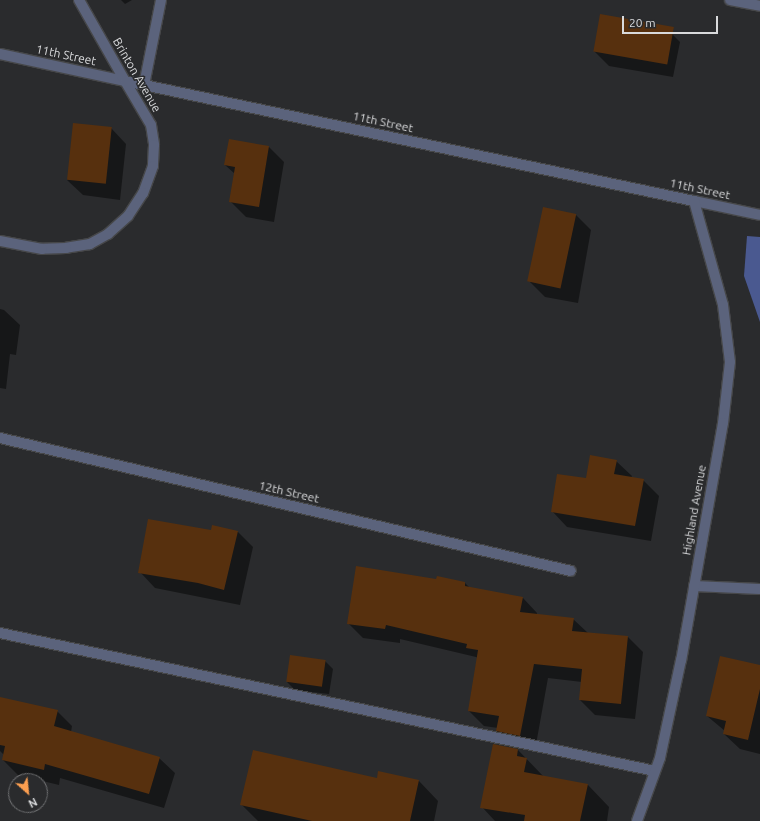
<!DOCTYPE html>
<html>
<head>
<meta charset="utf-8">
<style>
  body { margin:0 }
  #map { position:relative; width:760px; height:821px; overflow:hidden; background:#2a2b2d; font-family:Ubuntu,sans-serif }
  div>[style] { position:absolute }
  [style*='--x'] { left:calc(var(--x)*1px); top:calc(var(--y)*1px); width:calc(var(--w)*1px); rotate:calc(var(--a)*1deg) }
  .forest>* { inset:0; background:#4a5990 }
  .shadow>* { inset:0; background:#0007 }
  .building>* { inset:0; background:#57300e; transform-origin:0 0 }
  .roads { filter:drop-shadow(1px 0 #464749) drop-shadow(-1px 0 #464749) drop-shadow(0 1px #464749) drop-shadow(0 -1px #464749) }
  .service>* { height:10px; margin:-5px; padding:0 5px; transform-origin:5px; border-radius:5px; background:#5b637c }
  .minor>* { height:10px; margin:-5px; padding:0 5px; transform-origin:5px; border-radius:5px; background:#5b637c }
  .tertiary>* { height:10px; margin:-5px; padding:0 5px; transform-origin:5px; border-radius:5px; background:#5b637c }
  span { translate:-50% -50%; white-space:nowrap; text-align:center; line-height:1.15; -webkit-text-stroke:3px #2a2b2d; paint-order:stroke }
  .street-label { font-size:12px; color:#d9dadc }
  .north { position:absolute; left:8px; top:773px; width:40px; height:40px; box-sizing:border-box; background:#2a2b2d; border:1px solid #707173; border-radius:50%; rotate:153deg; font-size:11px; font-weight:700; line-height:16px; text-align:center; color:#d9dadc }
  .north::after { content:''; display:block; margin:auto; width:14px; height:18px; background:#fb9e50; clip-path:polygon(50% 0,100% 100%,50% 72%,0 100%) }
  .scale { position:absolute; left:622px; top:16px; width:96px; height:18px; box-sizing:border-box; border:2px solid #d9dadc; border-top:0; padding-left:5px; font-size:12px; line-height:14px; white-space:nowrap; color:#d9dadc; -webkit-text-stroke:3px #2a2b2d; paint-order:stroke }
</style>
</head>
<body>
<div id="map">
  <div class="forest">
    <div style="clip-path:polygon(747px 236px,760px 237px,760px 322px,744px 276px)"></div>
  </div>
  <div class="shadow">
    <div style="clip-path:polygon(121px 0,132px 0,125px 4px)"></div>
    <div style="clip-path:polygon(665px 27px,680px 42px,673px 77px,609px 66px,594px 51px)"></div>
    <div style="clip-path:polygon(111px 128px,126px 144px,120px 200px,83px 195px,67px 180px)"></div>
    <div style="clip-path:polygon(269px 147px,284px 162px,274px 222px,246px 217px,230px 201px,235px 174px,225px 165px)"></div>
    <div style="clip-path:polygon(576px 215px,591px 230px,578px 303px,545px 297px,530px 282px)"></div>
    <div style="clip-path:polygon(0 309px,4px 310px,20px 325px,16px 355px,10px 354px,6px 389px,0 388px)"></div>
    <div style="clip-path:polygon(616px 461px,632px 476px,631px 478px,643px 480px,659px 496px,651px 541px,567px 527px,552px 511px)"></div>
    <div style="clip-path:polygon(211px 532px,238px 532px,253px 547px,240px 605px,155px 588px,140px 572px)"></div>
    <div style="clip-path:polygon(465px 583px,470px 588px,523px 598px,537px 613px,537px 615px,573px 619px,588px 633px,628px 637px,643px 652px,635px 719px,595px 715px,580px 700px,582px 682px,548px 678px,535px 750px,512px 745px,497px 731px,498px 728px,484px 726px,469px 711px,478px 658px,476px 657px,400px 639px,400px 643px,363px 638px,348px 623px)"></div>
    <div style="clip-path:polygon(325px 661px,333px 669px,329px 694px,295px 690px,287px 682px)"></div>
    <div style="clip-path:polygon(760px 666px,760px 754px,740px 749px,724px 734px,725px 731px,707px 716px)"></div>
    <div style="clip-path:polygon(0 701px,57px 711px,72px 726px,71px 732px,159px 758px,175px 773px,164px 808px,60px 778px,59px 785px,18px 775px,3px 760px,4px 755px,0 751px)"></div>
    <div style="clip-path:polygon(518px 750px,544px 777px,588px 785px,609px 807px,607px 821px,495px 821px,482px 807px)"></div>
    <div style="clip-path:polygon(379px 772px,419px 781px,438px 801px,434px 821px,258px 821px,242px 805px,378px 779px)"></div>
  </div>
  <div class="building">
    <div style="left:600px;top:14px;width:75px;height:38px;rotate:10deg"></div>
    <div style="left:73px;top:123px;width:39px;height:57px;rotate:6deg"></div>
    <div style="clip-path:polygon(229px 139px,269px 146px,259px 207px,229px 202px,235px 167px,224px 165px)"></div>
    <div style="left:543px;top:207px;width:34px;height:76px;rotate:12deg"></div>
    <div style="clip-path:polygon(590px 455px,617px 460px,614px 474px,644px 479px,635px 526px,551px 512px,557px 474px,586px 478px)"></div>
    <div style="clip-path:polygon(148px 519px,211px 530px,212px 525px,238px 531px,224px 590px,198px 583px,138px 573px)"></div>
    <div style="clip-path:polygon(356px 566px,436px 579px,437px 576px,465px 582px,465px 586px,523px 597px,520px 612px,574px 618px,572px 631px,628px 636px,621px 704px,579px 700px,582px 669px,534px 664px,520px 736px,496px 731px,499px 716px,468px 711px,478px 650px,466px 648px,467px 644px,386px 625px,385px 629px,347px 624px)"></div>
    <div style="left:290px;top:655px;width:36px;height:27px;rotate:8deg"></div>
    <div style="clip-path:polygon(720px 656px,760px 665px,760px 689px,748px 740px,723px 734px,726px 721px,706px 716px)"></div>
    <div style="clip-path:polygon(0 697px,58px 710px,54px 726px,160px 757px,149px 794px,45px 764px,44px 770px,2px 760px,5px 746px,0 745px)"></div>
    <div style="clip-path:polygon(493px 744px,518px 749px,517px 756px,527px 758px,524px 772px,588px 784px,580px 821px,524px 821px,525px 815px,480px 808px)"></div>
    <div style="clip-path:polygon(253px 750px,377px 778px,378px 771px,419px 780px,410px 821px,312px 821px,240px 805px)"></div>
  </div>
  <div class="roads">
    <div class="service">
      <div style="--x:730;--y:0;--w:31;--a:11"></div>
      <div style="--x:144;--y:85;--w:87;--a:-78.7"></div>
      <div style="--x:0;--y:633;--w:669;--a:11.9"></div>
    </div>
    <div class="minor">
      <div style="--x:0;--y:54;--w:128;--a:12.2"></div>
      <div style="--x:125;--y:81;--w:51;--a:59.4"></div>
      <div style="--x:151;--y:125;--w:20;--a:81"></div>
      <div style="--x:154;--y:145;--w:21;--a:93"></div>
      <div style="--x:153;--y:166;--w:29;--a:110"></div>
      <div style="--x:143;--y:193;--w:27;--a:123"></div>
      <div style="--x:128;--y:216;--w:27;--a:138"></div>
      <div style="--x:108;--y:234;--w:21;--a:151"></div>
      <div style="--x:90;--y:244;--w:24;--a:171"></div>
      <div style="--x:66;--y:248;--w:24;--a:178"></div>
      <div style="--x:42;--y:249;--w:43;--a:-169.2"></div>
      <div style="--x:694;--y:201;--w:67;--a:12"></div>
      <div style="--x:0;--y:438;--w:586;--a:13.11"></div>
      <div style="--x:694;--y:586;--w:66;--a:2.6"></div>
    </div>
    <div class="tertiary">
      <div style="--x:79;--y:0;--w:93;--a:60.4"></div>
      <div style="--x:125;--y:81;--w:582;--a:11.91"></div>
      <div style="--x:694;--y:201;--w:108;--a:74.4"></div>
      <div style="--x:723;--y:305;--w:57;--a:83"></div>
      <div style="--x:730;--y:362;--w:61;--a:96.5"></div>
      <div style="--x:723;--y:423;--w:241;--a:100"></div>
      <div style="--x:681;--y:660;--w:100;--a:102.1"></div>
      <div style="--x:660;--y:758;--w:67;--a:110.1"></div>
    </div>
  </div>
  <div class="street-label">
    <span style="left:66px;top:55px;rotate:12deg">11th Street</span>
    <span style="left:137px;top:75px;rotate:60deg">Brinton Avenue</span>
    <span style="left:383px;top:122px;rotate:12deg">11th Street</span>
    <span style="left:700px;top:189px;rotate:12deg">11th Street</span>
    <span style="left:289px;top:492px;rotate:13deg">12th Street</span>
    <span style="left:694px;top:510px;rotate:-80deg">Highland Avenue</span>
  </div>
  <div class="north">N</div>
  <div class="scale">20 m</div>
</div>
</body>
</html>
